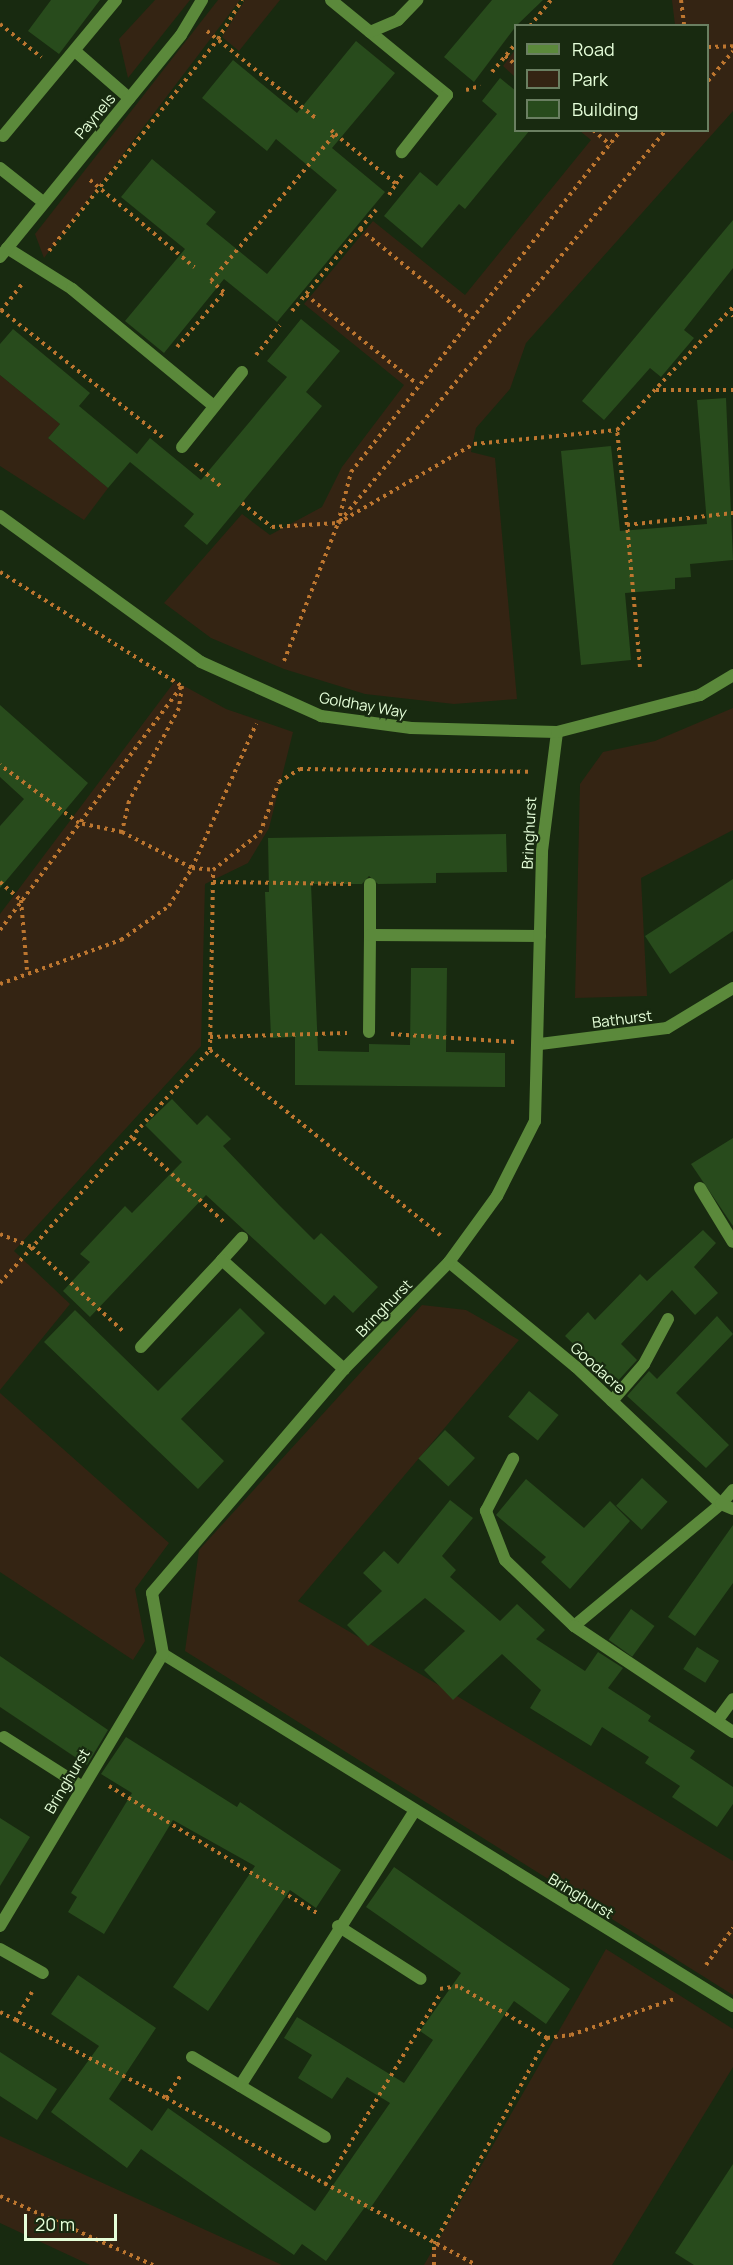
<!DOCTYPE html>
<html>
<head>
<meta charset="utf-8">
<style>
  body { margin:0 }
  #map { position:relative; width:733px; height:2265px; overflow:hidden; background:#182a10; font-family:Manrope,sans-serif }
  div>[style] { position:absolute }
  [style*='--x'] { left:calc(var(--x)*1px); top:calc(var(--y)*1px); width:calc(var(--w)*1px); rotate:calc(var(--a)*1deg) }
  .green>* { inset:0; background:#342413 }
  .building>* { inset:0; background:#284b1c; transform-origin:0 0 }
  .path>* { height:4px; margin-top:-2px; transform-origin:0; background:repeating-linear-gradient(90deg,#bd762f 0 3px,transparent 0 7.5px) }
  .service>* { height:12px; margin:-6px; padding:0 6px; transform-origin:6px; border-radius:6px; background:#5b893b }
  .minor>* { height:12px; margin:-6px; padding:0 6px; transform-origin:6px; border-radius:6px; background:#5b893b }
  .tertiary>* { height:12px; margin:-6px; padding:0 6px; transform-origin:6px; border-radius:6px; background:#5b893b }
  span { translate:-50% -50%; white-space:nowrap; text-align:center; line-height:1.15; -webkit-text-stroke:4.5px #182a10; paint-order:stroke }
  .street-label { font-size:15px; color:#e6ffda }
  .legend { position:absolute; left:514px; top:24px; width:195px; height:108px; box-sizing:border-box; background:#182a10; border:2px solid #6a7f61; margin:0; padding:8px 10px; list-style:none; font-size:18px; color:#e6ffda }
  .legend li { display:flex; align-items:center; gap:12px; height:30px }
  .legend b { width:30px; border:2px solid #6a7f61 }
  .scale { position:absolute; left:24px; top:2214px; width:93px; height:27px; box-sizing:border-box; border:3px solid #e6ffda; border-top:0; padding-left:8px; font-size:18px; line-height:21px; white-space:nowrap; color:#e6ffda; -webkit-text-stroke:4px #182a10; paint-order:stroke }
</style>
</head>
<body>
<div id="map">
  <div class="green">
    <div style="clip-path:polygon(155px 0,190px 0,128px 78px,119px 39px)"></div>
    <div style="clip-path:polygon(218px 0,240px 0,44px 258px,35px 234px)"></div>
    <div style="clip-path:polygon(245px 0,280px 0,239px 51px,222px 37px)"></div>
    <div style="clip-path:polygon(672px 0,733px 0,733px 111px,526px 343px,510px 389px,476px 428px,471px 452px,495px 458px,517px 699px,454px 704px,365px 694px,284px 669px,211px 638px,164px 603px,242px 514px,270px 535px,322px 507px,342px 467px,404px 385px,304px 304px,373px 221px,465px 295px,591px 140px,580px 131px,708px 130px,708px 26px,675px 25px)"></div>
    <div style="clip-path:polygon(515px 50px,515px 77px,503px 66px)"></div>
    <div style="clip-path:polygon(0 375px,60px 424px,48px 438px,108px 488px,84px 520px,0 466px)"></div>
    <div style="clip-path:polygon(175px 681px,226px 709px,293px 732px,269px 828px,248px 863px,205px 884px,201px 1046px,14px 1251px,70px 1304px,0 1390px,0 914px)"></div>
    <div style="clip-path:polygon(733px 708px,733px 830px,641px 878px,647px 996px,575px 998px,580px 784px,603px 752px,655px 741px)"></div>
    <div style="clip-path:polygon(422px 1305px,466px 1310px,519px 1340px,298px 1601px,733px 1861px,733px 1995px,185px 1651px,199px 1550px)"></div>
    <div style="clip-path:polygon(0 1393px,169px 1543px,135px 1589px,145px 1641px,133px 1660px,0 1572px)"></div>
    <div style="clip-path:polygon(606px 1949px,733px 2029px,733px 2067px,612px 2265px,424px 2265px)"></div>
    <div style="clip-path:polygon(0 2136px,37px 2153px,282px 2265px,90px 2265px,0 2223px)"></div>
  </div>
  <div class="building">
    <div style="clip-path:polygon(51px 0,100px 0,59px 54px,28px 31px)"></div>
    <div style="clip-path:polygon(492px 0,543px 0,516px 26px,474px 82px,444px 57px)"></div>
    <div style="clip-path:polygon(356px 41px,395px 73px,332px 148px,385px 192px,277px 322px,224px 279px,164px 353px,125px 321px,185px 249px,121px 197px,152px 159px,216px 212px,206px 224px,267px 274px,337px 190px,276px 139px,267px 151px,202px 98px,233px 60px,297px 113px)"></div>
    <div style="clip-path:polygon(500px 78px,516px 91px,516px 130px,530px 130px,465px 209px,459px 204px,422px 248px,384px 216px,420px 172px,437px 186px,497px 114px,482px 101px)"></div>
    <div style="clip-path:polygon(733px 220px,733px 268px,684px 330px,694px 338px,661px 377px,650px 368px,604px 420px,582px 401px)"></div>
    <div style="clip-path:polygon(301px 319px,340px 351px,306px 392px,322px 406px,207px 545px,184px 526px,194px 514px,130px 462px,108px 488px,48px 438px,60px 424px,0 375px,0 344px,13px 329px,90px 393px,79px 406px,137px 454px,150px 438px,201px 480px,287px 377px,267px 361px)"></div>
    <div style="clip-path:polygon(726px 398px,733px 560px,690px 564px,691px 577px,675px 578px,675px 589px,625px 593px,631px 660px,581px 665px,561px 451px,611px 446px,620px 531px,707px 524px,697px 400px)"></div>
    <div style="clip-path:polygon(0 705px,88px 783px,0 888px,0 826px,24px 799px,0 777px)"></div>
    <div style="clip-path:polygon(506px 834px,507px 872px,436px 873px,436px 883px,378px 884px,369px 876px,362px 884px,311px 884px,318px 1051px,369px 1052px,369px 1044px,410px 1045px,411px 968px,447px 968px,446px 1052px,505px 1053px,505px 1087px,295px 1085px,295px 1037px,271px 1038px,265px 892px,269px 892px,268px 838px)"></div>
    <div style="clip-path:polygon(733px 879px,733px 931px,670px 974px,645px 936px)"></div>
    <div style="clip-path:polygon(172px 1099px,197px 1125px,207px 1115px,231px 1139px,223px 1146px,279px 1205px,314px 1240px,321px 1233px,378px 1287px,353px 1313px,334px 1295px,325px 1305px,206px 1195px,90px 1317px,63px 1291px,90px 1262px,80px 1254px,125px 1206px,132px 1213px,182px 1162px,145px 1125px)"></div>
    <div style="clip-path:polygon(733px 1138px,733px 1226px,691px 1164px)"></div>
    <div style="clip-path:polygon(703px 1230px,716px 1243px,694px 1267px,718px 1293px,695px 1315px,672px 1290px,621px 1344px,637px 1360px,615px 1384px,565px 1336px,588px 1312px,595px 1320px,640px 1274px,647px 1281px)"></div>
    <div style="clip-path:polygon(240px 1308px,265px 1333px,181px 1419px,224px 1461px,198px 1489px,44px 1342px,75px 1310px,158px 1391px)"></div>
    <div style="clip-path:polygon(717px 1316px,733px 1334px,676px 1393px,729px 1445px,706px 1468px,627px 1396px,649px 1371px,657px 1379px)"></div>
    <div style="left:529px;top:1391px;width:38px;height:33px;rotate:39deg"></div>
    <div style="left:445px;top:1430px;width:41px;height:39px;rotate:43deg"></div>
    <div style="left:642px;top:1478px;width:35px;height:38px;rotate:43deg"></div>
    <div style="clip-path:polygon(526px 1479px,584px 1528px,610px 1501px,630px 1521px,570px 1589px,541px 1562px,546px 1557px,496px 1515px)"></div>
    <div style="clip-path:polygon(450px 1500px,473px 1518px,442px 1556px,456px 1570px,450px 1577px,500px 1621px,517px 1604px,545px 1630px,536px 1639px,585px 1671px,598px 1652px,623px 1668px,608px 1688px,651px 1716px,648px 1721px,695px 1751px,690px 1758px,733px 1787px,733px 1804px,717px 1827px,672px 1797px,680px 1786px,645px 1763px,649px 1757px,602px 1727px,591px 1746px,530px 1708px,541px 1690px,502px 1654px,453px 1700px,424px 1670px,465px 1631px,425px 1598px,368px 1646px,347px 1625px,382px 1591px,363px 1573px,384px 1551px,398px 1564px)"></div>
    <div style="clip-path:polygon(733px 1525px,733px 1583px,695px 1636px,668px 1617px)"></div>
    <div style="left:631px;top:1609px;width:29px;height:38px;rotate:36deg"></div>
    <div style="left:697px;top:1647px;width:26px;height:26px;rotate:32deg"></div>
    <div style="clip-path:polygon(0 1656px,108px 1730px,87px 1765px,0 1707px)"></div>
    <div style="clip-path:polygon(126px 1737px,237px 1807px,240px 1802px,341px 1870px,316px 1908px,290px 1890px,208px 2011px,173px 1987px,255px 1866px,173px 1820px,104px 1934px,68px 1912px,77px 1897px,71px 1893px,132px 1793px,101px 1774px)"></div>
    <div style="clip-path:polygon(0 1818px,30px 1837px,0 1886px)"></div>
    <div style="clip-path:polygon(394px 1867px,570px 1989px,546px 2024px,514px 2001px,369px 2210px,365px 2207px,326px 2261px,302px 2244px,294px 2255px,141px 2149px,127px 2168px,51px 2112px,99px 2046px,51px 2014px,78px 1975px,156px 2028px,109px 2099px,152px 2131px,168px 2108px,315px 2211px,390px 2103px,347px 2077px,332px 2099px,298px 2078px,312px 2055px,284px 2038px,297px 2017px,404px 2083px,433px 2040px,420px 2031px,461px 1973px,366px 1907px)"></div>
    <div style="clip-path:polygon(0 2052px,57px 2089px,37px 2120px,0 2096px)"></div>
    <div style="clip-path:polygon(733px 2164px,733px 2265px,694px 2265px,675px 2253px)"></div>
  </div>
  <div class="path">
    <div style="--x:681;--y:0;--w:26;--a:83"></div>
    <div style="--x:0;--y:24;--w:53;--a:38.8"></div>
    <div style="--x:530;--y:26;--w:33;--a:-51"></div>
    <div style="--x:207;--y:31;--w:141;--a:38.7"></div>
    <div style="--x:708;--y:47;--w:25;--a:-2"></div>
    <div style="--x:505;--y:56;--w:14;--a:39"></div>
    <div style="--x:492;--y:72;--w:38;--a:-50"></div>
    <div style="--x:708;--y:81;--w:39;--a:-50"></div>
    <div style="--x:466;--y:90;--w:15;--a:-16"></div>
    <div style="--x:331;--y:130;--w:6;--a:45"></div>
    <div style="--x:593;--y:130;--w:23;--a:41"></div>
    <div style="--x:90;--y:180;--w:136;--a:39.9"></div>
    <div style="--x:389;--y:195;--w:13;--a:-58"></div>
    <div style="--x:360;--y:229;--w:25;--a:-50"></div>
    <div style="--x:49;--y:251;--w:271;--a:-51.4"></div>
    <div style="--x:218;--y:39;--w:46;--a:-58.4"></div>
    <div style="--x:306;--y:295;--w:141;--a:38.7"></div>
    <div style="--x:732;--y:308;--w:9;--a:84"></div>
    <div style="--x:1;--y:310;--w:206;--a:38.3"></div>
    <div style="--x:1;--y:311;--w:37;--a:-52"></div>
    <div style="--x:292;--y:311;--w:107;--a:-50.3"></div>
    <div style="--x:360;--y:229;--w:141;--a:39.2"></div>
    <div style="--x:177;--y:347;--w:72;--a:-49.5"></div>
    <div style="--x:224;--y:292;--w:17;--a:-140"></div>
    <div style="--x:211;--y:281;--w:192;--a:-49.9"></div>
    <div style="--x:335;--y:134;--w:79;--a:39.3"></div>
    <div style="--x:396;--y:184;--w:14;--a:-56"></div>
    <div style="--x:256;--y:355;--w:38;--a:-51"></div>
    <div style="--x:656;--y:390;--w:77;--a:0"></div>
    <div style="--x:195;--y:464;--w:37;--a:41"></div>
    <div style="--x:242;--y:503;--w:38;--a:39"></div>
    <div style="--x:272;--y:527;--w:66;--a:-3.5"></div>
    <div style="--x:338;--y:523;--w:157;--a:-30.2"></div>
    <div style="--x:474;--y:444;--w:144;--a:-5.6"></div>
    <div style="--x:340;--y:521;--w:509;--a:-50.18"></div>
    <div style="--x:627;--y:525;--w:96;--a:-96"></div>
    <div style="--x:617;--y:430;--w:169;--a:-46.7"></div>
    <div style="--x:0;--y:572;--w:215;--a:32.1"></div>
    <div style="--x:182;--y:686;--w:22;--a:98"></div>
    <div style="--x:179;--y:708;--w:106;--a:118.3"></div>
    <div style="--x:129;--y:801;--w:32;--a:103"></div>
    <div style="--x:122;--y:832;--w:44;--a:-168.2"></div>
    <div style="--x:79;--y:823;--w:98;--a:-143.7"></div>
    <div style="--x:284;--y:661;--w:148;--a:-68.6"></div>
    <div style="--x:338;--y:523;--w:53;--a:-75.7"></div>
    <div style="--x:351;--y:472;--w:436;--a:-51.7"></div>
    <div style="--x:640;--y:667;--w:143;--a:-95.2"></div>
    <div style="--x:627;--y:525;--w:107;--a:-6.5"></div>
    <div style="--x:122;--y:832;--w:79;--a:27.2"></div>
    <div style="--x:192;--y:868;--w:21;--a:5"></div>
    <div style="--x:213;--y:870;--w:60;--a:-38.2"></div>
    <div style="--x:260;--y:833;--w:54;--a:-69.6"></div>
    <div style="--x:279;--y:782;--w:25;--a:-32"></div>
    <div style="--x:300;--y:769;--w:232;--a:0.7"></div>
    <div style="--x:0;--y:882;--w:28;--a:41"></div>
    <div style="--x:21;--y:900;--w:70;--a:85.1"></div>
    <div style="--x:213;--y:882;--w:138;--a:0.8"></div>
    <div style="--x:0;--y:930;--w:304;--a:-53.3"></div>
    <div style="--x:0;--y:984;--w:129;--a:-20"></div>
    <div style="--x:121;--y:940;--w:59;--a:-35.3"></div>
    <div style="--x:169;--y:906;--w:44;--a:-58.8"></div>
    <div style="--x:192;--y:868;--w:158;--a:-66"></div>
    <div style="--x:391;--y:1034;--w:124;--a:3.7"></div>
    <div style="--x:210;--y:1037;--w:137;--a:-1.7"></div>
    <div style="--x:210;--y:1050;--w:297;--a:38.8"></div>
    <div style="--x:133;--y:1138;--w:127;--a:42.8"></div>
    <div style="--x:0;--y:1234;--w:35;--a:22"></div>
    <div style="--x:32;--y:1247;--w:127;--a:42.8"></div>
    <div style="--x:0;--y:1283;--w:314;--a:-48"></div>
    <div style="--x:210;--y:1050;--w:180;--a:-89"></div>
    <div style="--x:109;--y:1786;--w:247;--a:31.4"></div>
    <div style="--x:706;--y:1965;--w:46;--a:-53.9"></div>
    <div style="--x:32;--y:1992;--w:32;--a:120"></div>
    <div style="--x:16;--y:2020;--w:169;--a:27.5"></div>
    <div style="--x:166;--y:2098;--w:27;--a:-57"></div>
    <div style="--x:0;--y:2012;--w:18;--a:27"></div>
    <div style="--x:547;--y:2038;--w:24;--a:-7"></div>
    <div style="--x:571;--y:2035;--w:112;--a:-19.2"></div>
    <div style="--x:166;--y:2098;--w:352;--a:28.3"></div>
    <div style="--x:325;--y:2185;--w:223;--a:-58.9"></div>
    <div style="--x:0;--y:2196;--w:168;--a:24.3"></div>
    <div style="--x:434;--y:2265;--w:21;--a:-90"></div>
    <div style="--x:434;--y:2244;--w:235;--a:-61.3"></div>
    <div style="--x:547;--y:2038;--w:103;--a:-149.7"></div>
    <div style="--x:458;--y:1986;--w:20;--a:171"></div>
  </div>
  <div class="service">
    <div style="--x:612;--y:1401;--w:49;--a:-49.1"></div>
    <div style="--x:644;--y:1364;--w:51;--a:-61.9"></div>
  </div>
  <div class="minor">
    <div style="--x:331;--y:0;--w:150;--a:39.3"></div>
    <div style="--x:447;--y:95;--w:73;--a:128.3"></div>
    <div style="--x:370;--y:32;--w:30;--a:-23"></div>
    <div style="--x:398;--y:20;--w:28;--a:-46"></div>
    <div style="--x:75;--y:51;--w:72;--a:41"></div>
    <div style="--x:3;--y:136;--w:177;--a:-50.3"></div>
    <div style="--x:0;--y:168;--w:55;--a:38.3"></div>
    <div style="--x:7;--y:248;--w:77;--a:32.2"></div>
    <div style="--x:72;--y:289;--w:184;--a:39.5"></div>
    <div style="--x:0;--y:257;--w:286;--a:-50.8"></div>
    <div style="--x:181;--y:35;--w:41;--a:-59"></div>
    <div style="--x:182;--y:447;--w:96;--a:-51.3"></div>
    <div style="--x:370;--y:884;--w:51;--a:90"></div>
    <div style="--x:369;--y:1032;--w:97;--a:-89.4"></div>
    <div style="--x:370;--y:935;--w:170;--a:0.3"></div>
    <div style="--x:540;--y:1044;--w:128;--a:-7.2"></div>
    <div style="--x:667;--y:1028;--w:77;--a:-31.2"></div>
    <div style="--x:700;--y:1188;--w:63;--a:58.6"></div>
    <div style="--x:222;--y:1260;--w:30;--a:-48"></div>
    <div style="--x:449;--y:1262;--w:165;--a:39.6"></div>
    <div style="--x:576;--y:1367;--w:199;--a:43.4"></div>
    <div style="--x:721;--y:1504;--w:191;--a:140.3"></div>
    <div style="--x:574;--y:1626;--w:95;--a:-136.3"></div>
    <div style="--x:505;--y:1560;--w:53;--a:-111.2"></div>
    <div style="--x:486;--y:1511;--w:59;--a:-62.6"></div>
    <div style="--x:141;--y:1347;--w:119;--a:-47"></div>
    <div style="--x:222;--y:1260;--w:164;--a:41.8"></div>
    <div style="--x:733;--y:1490;--w:18;--a:131"></div>
    <div style="--x:721;--y:1504;--w:13;--a:23"></div>
    <div style="--x:574;--y:1626;--w:191;--a:33.7"></div>
    <div style="--x:163;--y:1654;--w:670;--a:31.7"></div>
    <div style="--x:717;--y:1721;--w:27;--a:-54"></div>
    <div style="--x:4;--y:1737;--w:91;--a:32.5"></div>
    <div style="--x:0;--y:1926;--w:317;--a:-59.1"></div>
    <div style="--x:163;--y:1654;--w:62;--a:-100.2"></div>
    <div style="--x:152;--y:1593;--w:295;--a:-49.4"></div>
    <div style="--x:344;--y:1369;--w:150;--a:-45.5"></div>
    <div style="--x:449;--y:1262;--w:82;--a:-54"></div>
    <div style="--x:497;--y:1196;--w:84;--a:-63.1"></div>
    <div style="--x:535;--y:1121;--w:270;--a:-88.5"></div>
    <div style="--x:542;--y:851;--w:120;--a:-82.8"></div>
    <div style="--x:338;--y:1926;--w:98;--a:32.6"></div>
    <div style="--x:0;--y:1949;--w:49;--a:29.2"></div>
    <div style="--x:192;--y:2057;--w:155;--a:31"></div>
    <div style="--x:240;--y:2086;--w:325;--a:-57.6"></div>
  </div>
  <div class="tertiary">
    <div style="--x:0;--y:516;--w:248;--a:36"></div>
    <div style="--x:201;--y:662;--w:132;--a:24.2"></div>
    <div style="--x:321;--y:716;--w:91;--a:7.6"></div>
    <div style="--x:411;--y:728;--w:146;--a:1.6"></div>
    <div style="--x:557;--y:732;--w:148;--a:-14.5"></div>
    <div style="--x:700;--y:695;--w:39;--a:-31"></div>
  </div>
  <div class="street-label">
    <span style="left:95px;top:116px;rotate:-50deg">Paynels</span>
    <span style="left:363px;top:705px;rotate:10deg">Goldhay Way</span>
    <span style="left:529px;top:833px;rotate:-87deg">Bringhurst</span>
    <span style="left:622px;top:1019px;rotate:-7deg">Bathurst</span>
    <span style="left:384px;top:1308px;rotate:-46deg">Bringhurst</span>
    <span style="left:598px;top:1368px;rotate:42deg">Goodacre</span>
    <span style="left:67px;top:1781px;rotate:-59deg">Bringhurst</span>
    <span style="left:581px;top:1896px;rotate:31deg">Bringhurst</span>
  </div>
  <ul class="legend">
  <li><b style="height:8px;background:#5b893b"></b>Road</li>
  <li><b style="height:16px;background:#342413"></b>Park</li>
  <li><b style="height:16px;background:#284b1c"></b>Building</li>
  </ul>
  <div class="scale">20 m</div>
</div>
</body>
</html>
